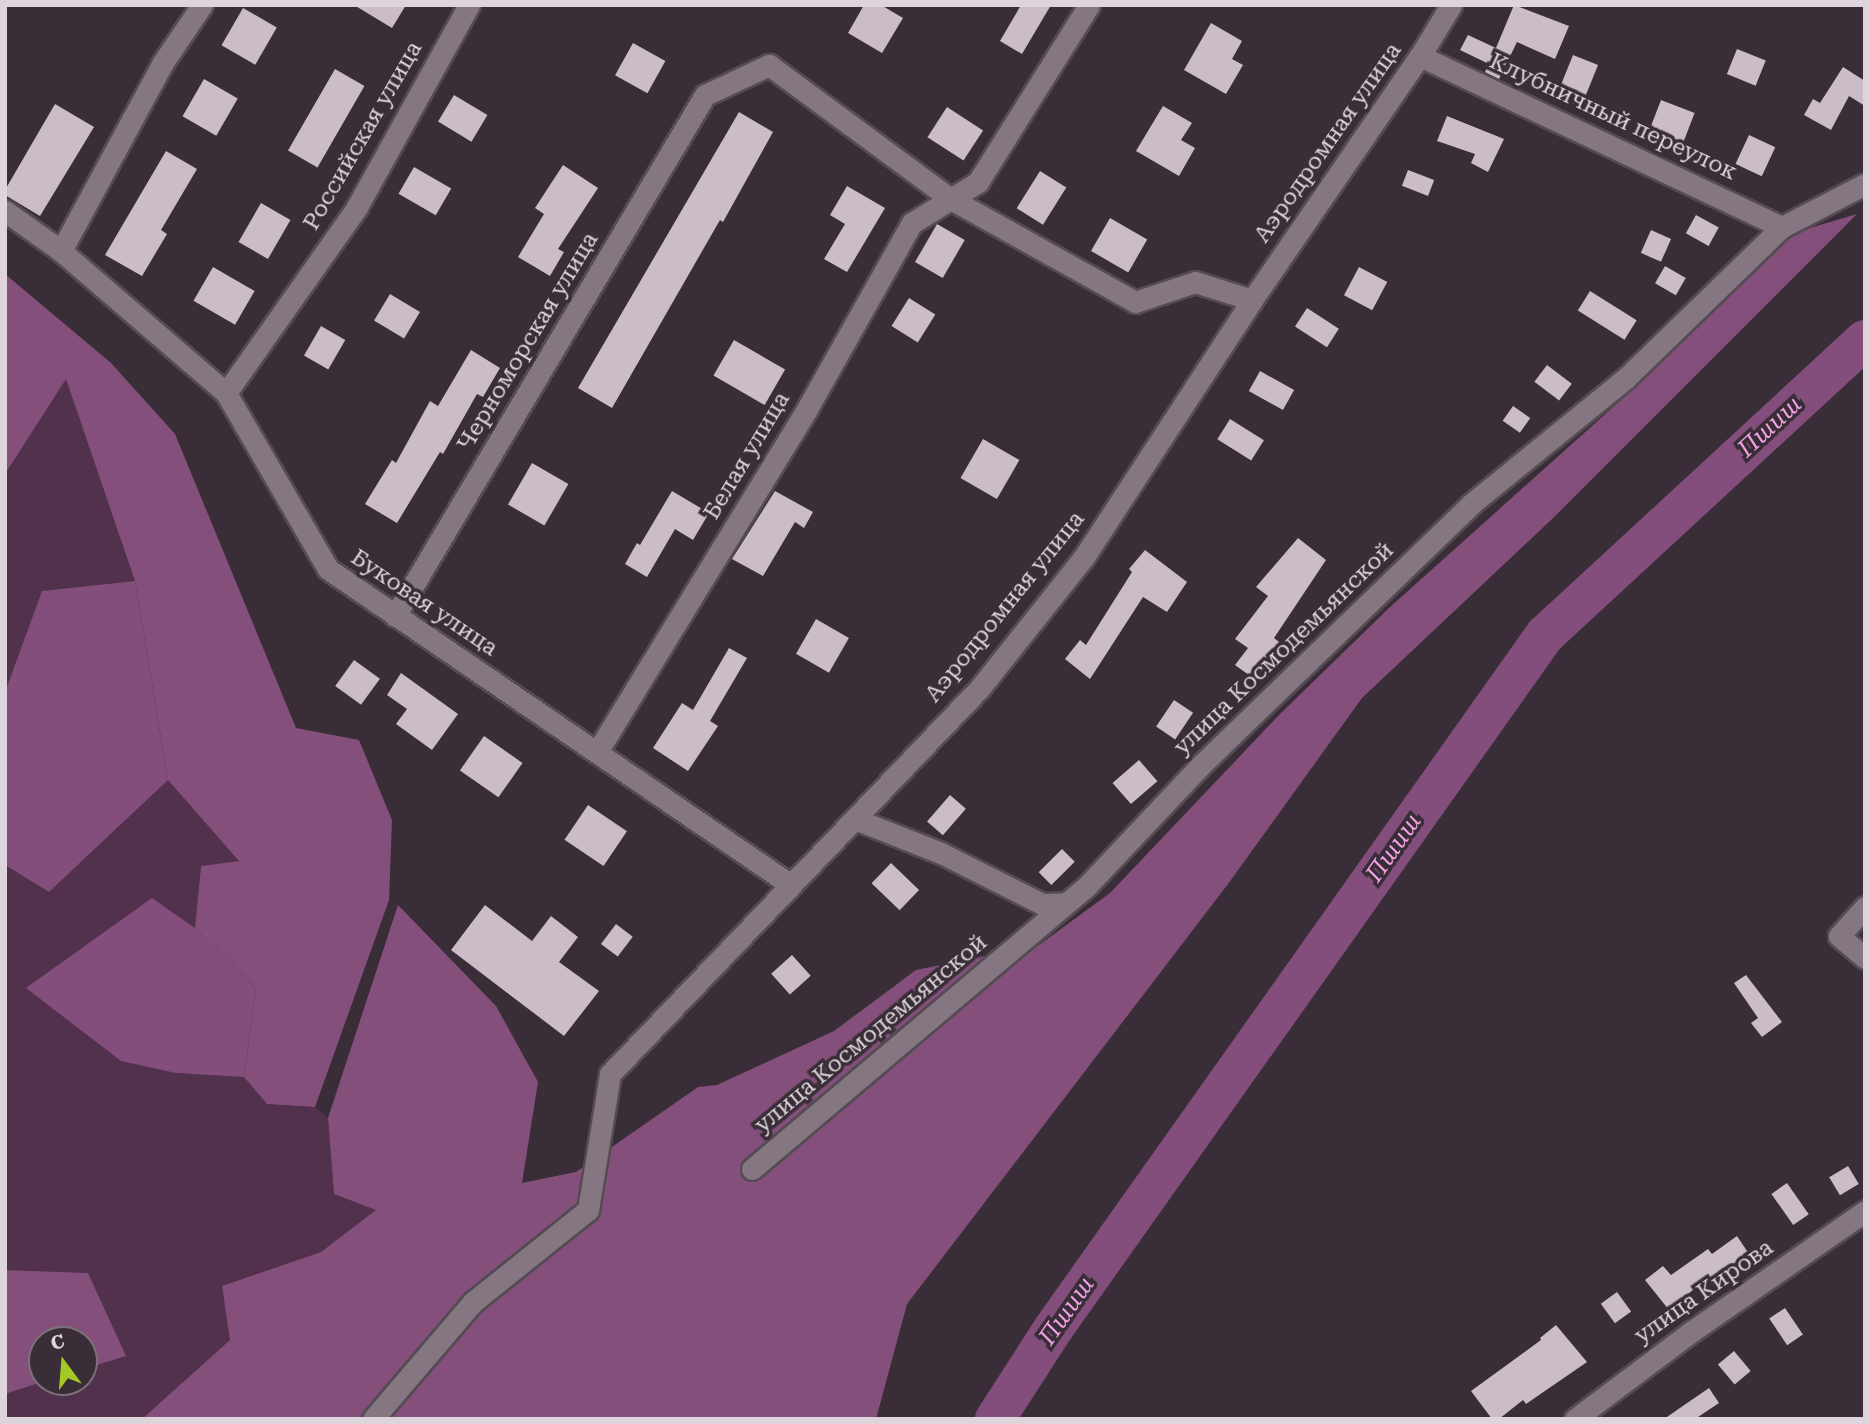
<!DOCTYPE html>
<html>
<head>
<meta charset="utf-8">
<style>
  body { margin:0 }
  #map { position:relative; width:1870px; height:1424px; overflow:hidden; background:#392e37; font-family:"Roboto Serif",serif }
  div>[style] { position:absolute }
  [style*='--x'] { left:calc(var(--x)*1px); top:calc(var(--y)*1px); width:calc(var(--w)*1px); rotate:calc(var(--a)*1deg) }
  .green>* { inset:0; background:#51314c }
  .forest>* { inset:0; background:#854f7c }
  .water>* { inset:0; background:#844e7c }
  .river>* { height:40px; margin:-20px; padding:0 20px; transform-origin:20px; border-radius:20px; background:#844e7c }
  .building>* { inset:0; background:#cbbdc8; transform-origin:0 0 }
  .roads { filter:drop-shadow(2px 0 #554b53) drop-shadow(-2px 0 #554b53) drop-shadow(0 2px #554b53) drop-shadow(0 -2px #554b53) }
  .minor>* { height:21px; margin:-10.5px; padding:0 10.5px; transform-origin:10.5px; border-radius:10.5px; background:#857782 }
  span { translate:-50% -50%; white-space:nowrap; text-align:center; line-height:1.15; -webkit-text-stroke:7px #392e37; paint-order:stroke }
  .street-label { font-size:23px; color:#ddd5db }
  .water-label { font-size:24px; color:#f1a1e4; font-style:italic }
  .frame { position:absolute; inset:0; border:7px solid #ddd5db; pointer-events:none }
  .north { position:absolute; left:28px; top:1326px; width:70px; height:70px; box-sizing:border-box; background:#392e37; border:2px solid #7b7179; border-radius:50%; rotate:344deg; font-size:19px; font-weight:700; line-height:28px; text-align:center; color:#ddd5db }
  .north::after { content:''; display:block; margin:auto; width:24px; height:32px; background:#a3c927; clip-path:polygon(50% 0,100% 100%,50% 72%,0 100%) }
</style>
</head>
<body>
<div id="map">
  <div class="green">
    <div style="clip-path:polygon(66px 378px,135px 581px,42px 591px,5px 692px,5px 474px)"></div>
    <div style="clip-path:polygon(168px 780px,240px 861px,201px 866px,195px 928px,152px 898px,176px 1073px,244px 1077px,267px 1104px,315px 1107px,328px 1118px,334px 1194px,377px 1210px,321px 1252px,222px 1286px,231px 1340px,142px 1419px,5px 1419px,5px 1394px,42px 1382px,84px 1382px,84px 1369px,125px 1356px,88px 1273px,5px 1270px,5px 865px,49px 892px)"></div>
  </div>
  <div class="forest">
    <div style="clip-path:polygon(1857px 214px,1552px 519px,1362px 698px,1228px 884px,907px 1304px,876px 1419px,142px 1419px,230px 1340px,222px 1286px,321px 1252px,376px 1210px,334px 1194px,328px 1118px,398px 905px,496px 1006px,538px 1082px,522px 1183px,576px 1172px,698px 1087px,717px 1085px,834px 1031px,916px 970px,1039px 945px,1110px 893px,1279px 715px,1389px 608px,1622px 399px,1793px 233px)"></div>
    <div style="clip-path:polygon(5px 274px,111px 363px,175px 434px,296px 728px,359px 740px,392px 820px,389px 900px,315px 1107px,267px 1104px,244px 1077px,256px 988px,195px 928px,201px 866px,239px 861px,168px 780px,135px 581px,66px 379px,5px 474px)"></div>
    <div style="clip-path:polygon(5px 1270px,88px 1273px,126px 1356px,84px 1369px,84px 1340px,42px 1340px,42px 1382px,5px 1394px)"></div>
  </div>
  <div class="water">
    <div style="clip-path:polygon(135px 581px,168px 780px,49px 892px,5px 865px,5px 692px,42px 591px)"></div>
    <div style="clip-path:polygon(152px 898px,195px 928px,256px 988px,244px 1077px,176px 1073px,121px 1061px,26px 988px)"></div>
  </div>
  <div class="river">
    <div style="--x:995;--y:1419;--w:107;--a:-57.2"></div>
    <div style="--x:1053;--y:1329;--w:851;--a:-54.67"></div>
    <div style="--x:1545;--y:635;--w:435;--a:-42.7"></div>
  </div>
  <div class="building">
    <div style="clip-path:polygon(354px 5px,406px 5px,392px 28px)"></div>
    <div style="clip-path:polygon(864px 5px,881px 5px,903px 18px,882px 53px,848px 33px)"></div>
    <div style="clip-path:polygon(1021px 5px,1051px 5px,1022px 54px,1000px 41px)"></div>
    <div style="clip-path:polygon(1514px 5px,1569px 26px,1555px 59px,1517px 42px,1499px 79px,1485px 72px,1489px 64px,1460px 50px,1468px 35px,1496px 48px)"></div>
    <div style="left:243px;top:8px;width:39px;height:43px;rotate:30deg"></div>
    <div style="clip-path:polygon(1211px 23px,1242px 41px,1232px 59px,1243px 65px,1226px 94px,1184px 70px)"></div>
    <div style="left:633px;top:43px;width:37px;height:37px;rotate:29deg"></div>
    <div style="left:1737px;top:49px;width:31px;height:27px;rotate:22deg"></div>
    <div style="left:1573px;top:55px;width:27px;height:45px;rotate:22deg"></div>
    <div style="clip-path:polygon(1843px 67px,1865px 81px,1865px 106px,1849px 96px,1831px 130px,1804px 115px,1813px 99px,1820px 103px)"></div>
    <div style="left:335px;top:69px;width:34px;height:94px;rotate:30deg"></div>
    <div style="left:204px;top:79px;width:39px;height:43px;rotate:30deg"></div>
    <div style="left:454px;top:95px;width:39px;height:31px;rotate:31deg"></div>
    <div style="left:1661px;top:100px;width:36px;height:36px;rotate:21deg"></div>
    <div style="clip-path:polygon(55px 104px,94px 127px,40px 216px,5px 195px,5px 190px)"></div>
    <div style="clip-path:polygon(1163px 106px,1192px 123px,1181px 140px,1195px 148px,1179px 176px,1136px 151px)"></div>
    <div style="left:947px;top:107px;width:43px;height:36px;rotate:33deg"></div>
    <div style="clip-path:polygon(739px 112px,773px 132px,723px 222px,720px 220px,612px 408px,578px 388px)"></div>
    <div style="clip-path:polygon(1447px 116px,1504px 139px,1488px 172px,1471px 163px,1475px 154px,1437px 141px)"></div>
    <div style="left:1749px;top:135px;width:29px;height:32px;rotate:25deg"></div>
    <div style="clip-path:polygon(166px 151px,197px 169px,161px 230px,167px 234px,142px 276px,105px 255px)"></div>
    <div style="clip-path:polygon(563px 165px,598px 188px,558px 249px,564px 252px,550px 276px,518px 257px,544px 214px,535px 208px)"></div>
    <div style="left:414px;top:167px;width:43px;height:31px;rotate:30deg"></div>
    <div style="left:1408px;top:170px;width:28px;height:17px;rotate:21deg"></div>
    <div style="left:1040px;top:171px;width:31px;height:44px;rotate:32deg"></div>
    <div style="clip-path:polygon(847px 186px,885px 208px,847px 272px,824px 259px,845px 224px,830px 215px)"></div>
    <div style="left:261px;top:203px;width:34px;height:45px;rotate:30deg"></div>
    <div style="left:1696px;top:215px;width:26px;height:21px;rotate:29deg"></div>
    <div style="left:1110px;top:218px;width:43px;height:38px;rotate:30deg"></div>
    <div style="left:937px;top:224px;width:32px;height:44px;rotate:30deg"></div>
    <div style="left:1651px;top:230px;width:22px;height:25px;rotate:24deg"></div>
    <div style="left:1665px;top:266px;width:24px;height:20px;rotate:30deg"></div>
    <div style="left:213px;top:267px;width:48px;height:39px;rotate:30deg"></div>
    <div style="left:1359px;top:267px;width:32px;height:32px;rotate:28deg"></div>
    <div style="left:1590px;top:291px;width:55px;height:23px;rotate:32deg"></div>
    <div style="left:390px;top:294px;width:35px;height:31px;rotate:31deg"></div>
    <div style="left:909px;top:298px;width:31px;height:33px;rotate:32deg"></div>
    <div style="left:1307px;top:308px;width:38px;height:22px;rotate:33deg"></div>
    <div style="left:321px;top:326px;width:28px;height:34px;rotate:30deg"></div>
    <div style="left:734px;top:340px;width:59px;height:41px;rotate:30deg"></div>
    <div style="clip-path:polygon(471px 350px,500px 368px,483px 397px,477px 394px,443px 454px,440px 452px,397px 523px,365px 504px,392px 460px,396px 463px,430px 401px,438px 406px)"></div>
    <div style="left:1547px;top:365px;width:31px;height:21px;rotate:37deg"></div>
    <div style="left:1260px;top:371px;width:39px;height:23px;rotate:29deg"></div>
    <div style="left:1513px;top:406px;width:21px;height:18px;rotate:35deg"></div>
    <div style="left:1230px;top:419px;width:40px;height:24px;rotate:32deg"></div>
    <div style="left:983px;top:439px;width:42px;height:45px;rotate:30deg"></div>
    <div style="left:532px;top:463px;width:42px;height:48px;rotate:30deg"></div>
    <div style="clip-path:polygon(672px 491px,709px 513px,693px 540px,675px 529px,647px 577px,625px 564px,637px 543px,640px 545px)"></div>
    <div style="clip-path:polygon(775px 491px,813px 512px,804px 528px,795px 522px,763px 576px,732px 559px)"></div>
    <div style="clip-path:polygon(1298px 538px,1326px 560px,1274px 638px,1279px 642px,1253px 678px,1235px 665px,1248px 648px,1235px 639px,1268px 596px,1256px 587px)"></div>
    <div style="clip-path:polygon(1145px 550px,1187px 582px,1167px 612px,1143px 597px,1090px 679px,1065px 659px,1080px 640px,1086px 645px,1132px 572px,1129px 569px)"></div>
    <div style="left:816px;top:619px;width:38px;height:40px;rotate:30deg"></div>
    <div style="clip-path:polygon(729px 648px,747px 658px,710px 721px,718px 726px,688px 771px,653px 748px,682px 703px,693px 710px)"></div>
    <div style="left:354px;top:660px;width:32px;height:32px;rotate:36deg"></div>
    <div style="clip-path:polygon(401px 673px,458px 714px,432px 750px,396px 724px,407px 709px,387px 695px)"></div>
    <div style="left:1174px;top:700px;width:23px;height:32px;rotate:34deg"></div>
    <div style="left:484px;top:736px;width:47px;height:42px;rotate:35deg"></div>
    <div style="left:1139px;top:760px;width:28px;height:35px;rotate:49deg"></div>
    <div style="left:950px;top:795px;width:21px;height:35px;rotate:41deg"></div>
    <div style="left:588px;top:805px;width:47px;height:42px;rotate:34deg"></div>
    <div style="left:1062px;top:849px;width:18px;height:33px;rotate:45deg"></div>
    <div style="left:891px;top:863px;width:39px;height:28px;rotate:44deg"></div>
    <div style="clip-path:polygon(485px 905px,532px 941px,551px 916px,578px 937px,559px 962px,599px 991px,564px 1036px,451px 950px)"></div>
    <div style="left:616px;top:924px;width:21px;height:25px;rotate:37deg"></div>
    <div style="left:792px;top:955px;width:28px;height:28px;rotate:48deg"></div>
    <div style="clip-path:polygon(1746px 975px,1782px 1022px,1762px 1037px,1751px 1023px,1758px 1018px,1734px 983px)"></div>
    <div style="left:1848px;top:1166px;width:21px;height:22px;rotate:59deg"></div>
    <div style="left:1787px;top:1183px;width:38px;height:19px;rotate:55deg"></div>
    <div style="clip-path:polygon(1737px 1236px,1749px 1254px,1709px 1281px,1707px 1278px,1669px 1310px,1645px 1280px,1663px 1266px,1671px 1275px,1708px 1249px,1712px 1254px)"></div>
    <div style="left:1617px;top:1292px;width:24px;height:20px;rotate:54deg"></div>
    <div style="left:1785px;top:1308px;width:32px;height:19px;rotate:56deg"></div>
    <div style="clip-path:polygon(1556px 1325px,1587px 1362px,1526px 1404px,1523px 1400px,1499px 1419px,1492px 1419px,1471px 1391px,1541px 1340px,1540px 1338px)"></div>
    <div style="left:1734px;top:1351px;width:26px;height:21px;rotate:50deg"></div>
    <div style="clip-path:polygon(1709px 1388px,1719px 1403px,1695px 1419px,1664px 1419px)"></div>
  </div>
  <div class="roads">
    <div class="minor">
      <div style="--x:1420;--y:56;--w:400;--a:25.3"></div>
      <div style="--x:5;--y:211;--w:69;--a:35.5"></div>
      <div style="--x:61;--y:251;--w:218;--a:40.7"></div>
      <div style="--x:226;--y:393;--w:203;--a:59.9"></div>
      <div style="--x:328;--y:569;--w:561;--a:34.31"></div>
      <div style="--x:61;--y:251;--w:213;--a:-61.6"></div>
      <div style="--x:162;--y:64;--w:71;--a:-55.9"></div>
      <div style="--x:226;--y:393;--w:228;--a:-54.8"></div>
      <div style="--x:357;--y:207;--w:231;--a:-61"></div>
      <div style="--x:395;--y:616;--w:606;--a:-59.25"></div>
      <div style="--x:705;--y:95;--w:71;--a:-25.1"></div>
      <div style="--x:769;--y:65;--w:226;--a:36.4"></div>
      <div style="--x:951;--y:199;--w:211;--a:29.2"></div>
      <div style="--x:1135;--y:302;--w:63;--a:-18.4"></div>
      <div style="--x:1195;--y:282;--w:60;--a:17.5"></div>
      <div style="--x:597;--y:752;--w:402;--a:-58.5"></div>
      <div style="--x:807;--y:409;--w:214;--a:-60.6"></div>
      <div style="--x:912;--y:223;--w:78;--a:-31.8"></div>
      <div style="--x:978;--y:182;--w:209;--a:-57.9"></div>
      <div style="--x:855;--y:819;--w:92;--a:21.6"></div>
      <div style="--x:941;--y:853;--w:113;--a:26.8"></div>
      <div style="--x:1042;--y:904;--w:24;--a:-2"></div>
      <div style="--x:1865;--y:907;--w:39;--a:132"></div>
      <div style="--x:1839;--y:936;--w:34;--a:40"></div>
      <div style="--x:752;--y:1169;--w:437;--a:-40.2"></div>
      <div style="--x:1086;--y:887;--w:165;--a:-46.7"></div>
      <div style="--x:1199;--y:767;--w:378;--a:-44"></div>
      <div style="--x:1471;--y:504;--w:200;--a:-39.1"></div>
      <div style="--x:1626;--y:378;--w:217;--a:-44.1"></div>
      <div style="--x:1782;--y:227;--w:93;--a:-27.4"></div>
      <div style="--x:373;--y:1419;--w:154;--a:-49.5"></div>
      <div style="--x:473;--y:1302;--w:147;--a:-38.7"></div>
      <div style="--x:588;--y:1210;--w:138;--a:-80.8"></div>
      <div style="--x:610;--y:1074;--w:533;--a:-46.22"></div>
      <div style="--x:979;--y:689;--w:169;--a:-51.5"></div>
      <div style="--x:1084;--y:557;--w:307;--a:-56.8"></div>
      <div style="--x:1252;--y:300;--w:296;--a:-55.5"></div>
      <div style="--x:1420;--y:56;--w:60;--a:-58.7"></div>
      <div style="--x:1575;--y:1419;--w:145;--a:-36.9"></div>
      <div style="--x:1691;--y:1332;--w:212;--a:-34.8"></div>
    </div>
  </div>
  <div class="street-label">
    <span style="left:1613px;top:117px;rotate:25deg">Клубничный переулок</span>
    <span style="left:363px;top:136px;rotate:-60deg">Российская улица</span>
    <span style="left:1328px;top:143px;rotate:-55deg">Аэродромная улица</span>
    <span style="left:528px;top:342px;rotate:-59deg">Черноморская улица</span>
    <span style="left:747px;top:456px;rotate:-59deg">Белая улица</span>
    <span style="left:424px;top:603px;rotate:34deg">Буковая улица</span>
    <span style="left:1005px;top:607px;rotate:-51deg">Аэродромная улица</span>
    <span style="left:1284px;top:649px;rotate:-44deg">улица Космодемьянской</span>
    <span style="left:871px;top:1034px;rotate:-40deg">улица Космодемьянской</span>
    <span style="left:1704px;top:1292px;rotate:-35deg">улица Кирова</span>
  </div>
  <div class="water-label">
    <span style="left:1770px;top:427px;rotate:-43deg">Пшиш</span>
    <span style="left:1394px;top:848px;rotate:-55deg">Пшиш</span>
    <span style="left:1067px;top:1311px;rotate:-55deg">Пшиш</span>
  </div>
  <div class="frame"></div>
  <div class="north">С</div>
</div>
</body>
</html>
